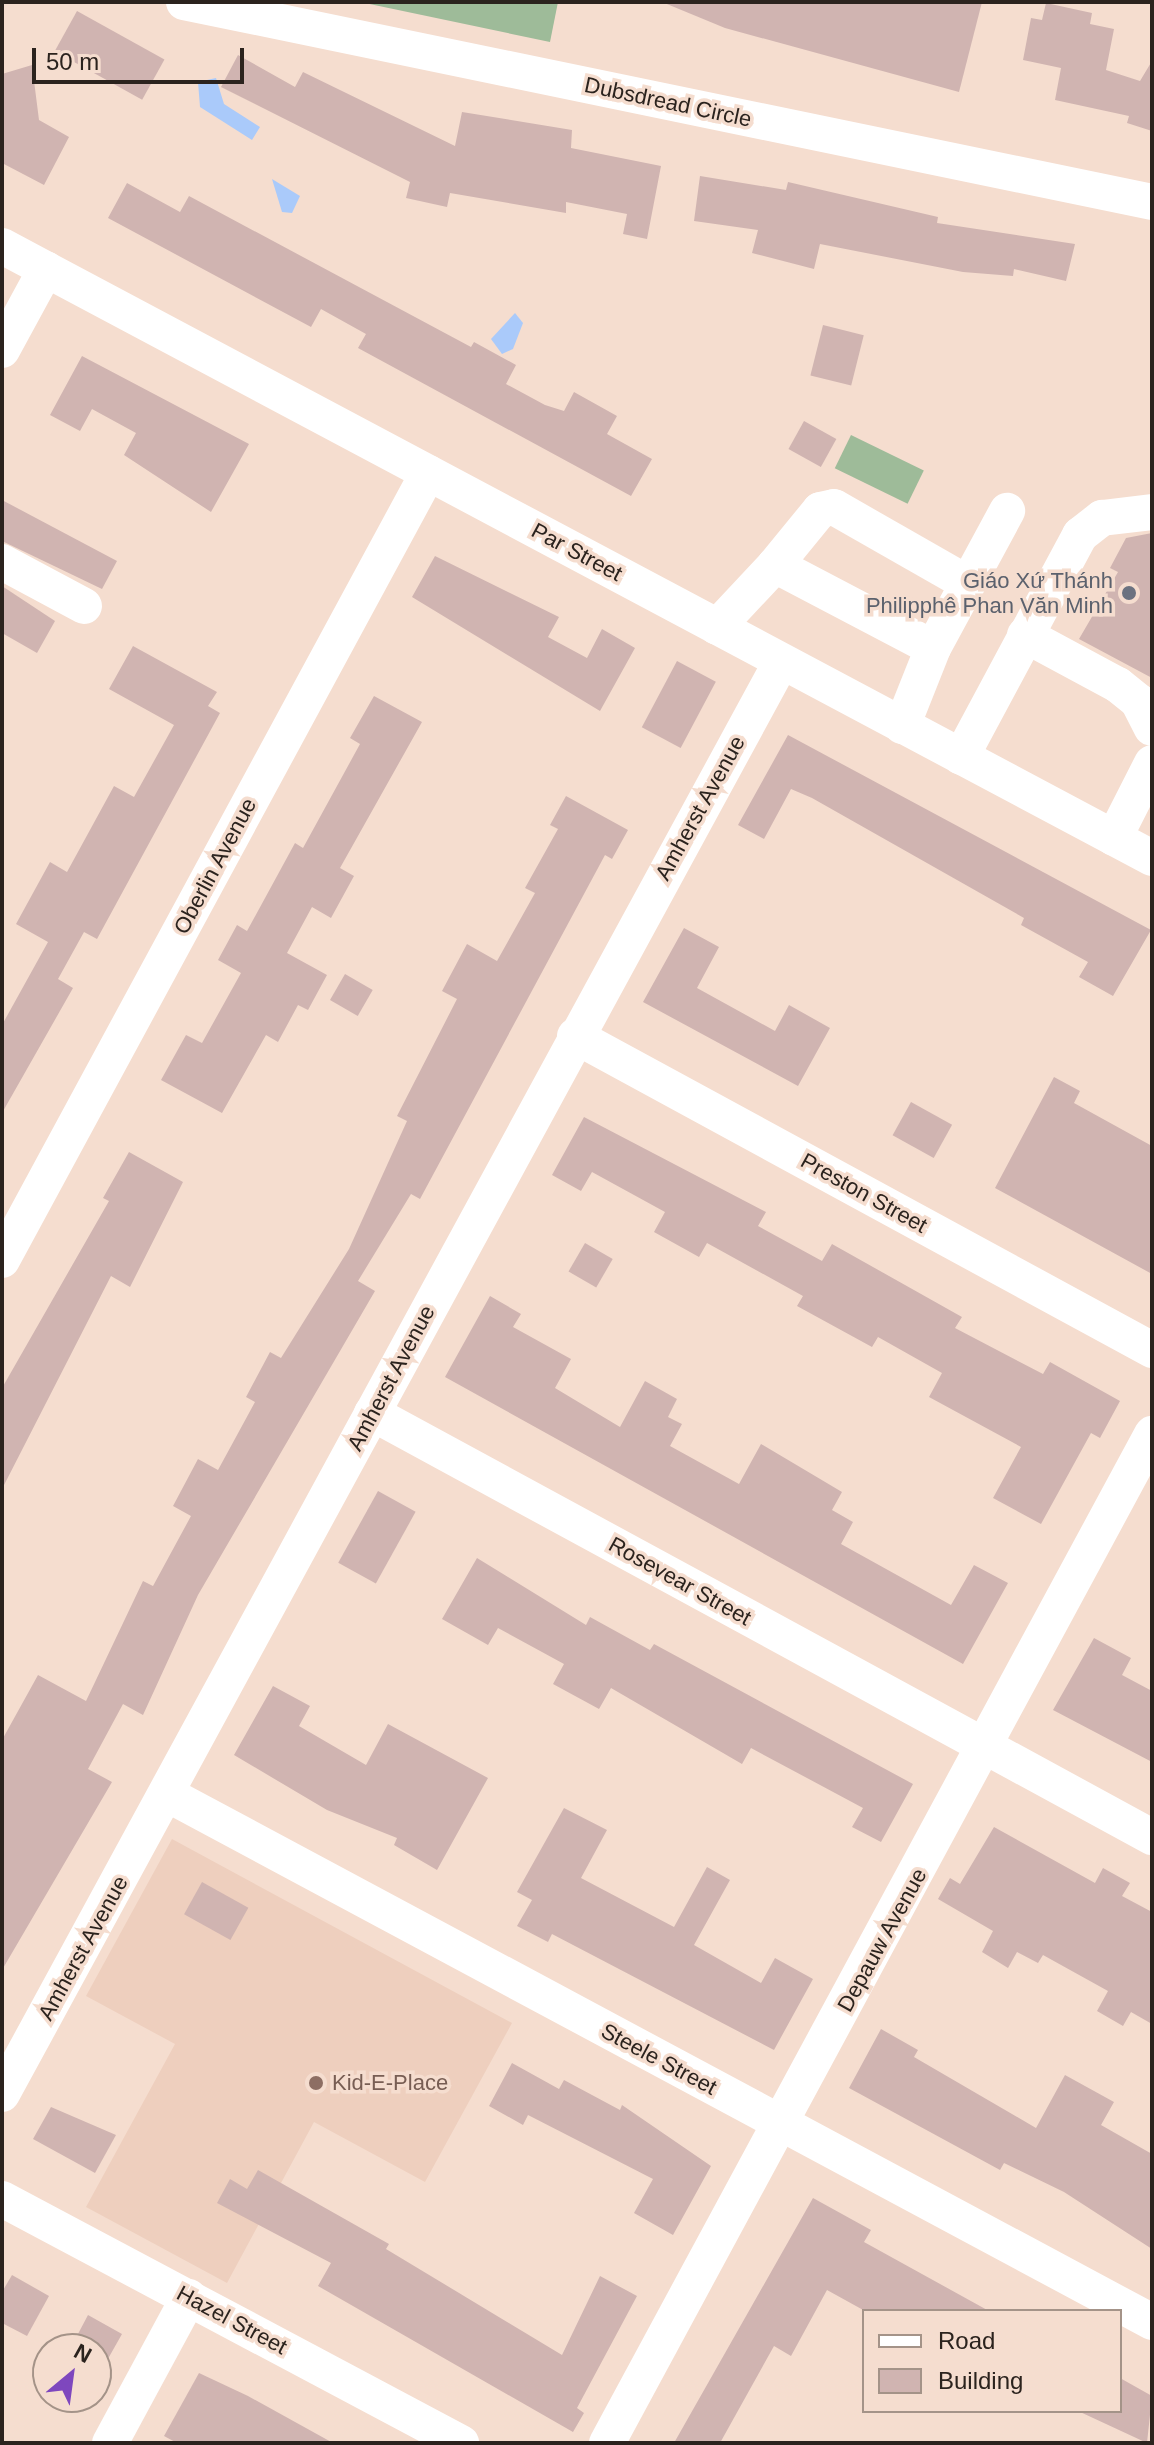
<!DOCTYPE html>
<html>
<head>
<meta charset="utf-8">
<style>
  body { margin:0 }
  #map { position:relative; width:1154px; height:2445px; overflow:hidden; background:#f5ddcf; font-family:Arial,sans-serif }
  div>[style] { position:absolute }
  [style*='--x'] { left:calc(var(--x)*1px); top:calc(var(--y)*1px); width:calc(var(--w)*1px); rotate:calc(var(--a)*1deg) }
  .built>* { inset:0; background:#eecfbe }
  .green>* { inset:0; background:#9ebb99; transform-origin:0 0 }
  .water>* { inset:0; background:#aacafa }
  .building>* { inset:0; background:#d0b4b1; transform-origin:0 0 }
  .minor>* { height:36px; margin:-18px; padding:0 18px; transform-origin:18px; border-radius:18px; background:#fff }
  .dots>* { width:22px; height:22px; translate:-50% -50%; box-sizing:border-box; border:4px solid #f5ddcf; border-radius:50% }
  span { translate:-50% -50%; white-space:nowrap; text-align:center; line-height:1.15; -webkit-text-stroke:7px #f5ddcf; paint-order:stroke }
  .street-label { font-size:22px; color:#2b231e }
  .worship-label { font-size:22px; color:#5b616d }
  .right { translate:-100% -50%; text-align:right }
  .education-label { font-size:22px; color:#785e54 }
  .left { translate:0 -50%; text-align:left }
  .frame { position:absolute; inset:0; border:4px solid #2b231e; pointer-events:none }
  .legend { position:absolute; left:862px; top:2309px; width:260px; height:104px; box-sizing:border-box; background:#f5ddcf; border:2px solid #a49388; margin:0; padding:10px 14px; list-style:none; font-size:24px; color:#2b231e }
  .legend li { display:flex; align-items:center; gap:16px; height:40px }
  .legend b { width:40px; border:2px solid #a49388 }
  .north { position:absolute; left:32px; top:2333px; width:80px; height:80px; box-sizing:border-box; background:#f5ddcf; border:2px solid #a49388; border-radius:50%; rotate:29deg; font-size:22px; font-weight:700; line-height:32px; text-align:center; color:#2b231e }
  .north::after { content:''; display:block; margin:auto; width:28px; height:36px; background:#7e47be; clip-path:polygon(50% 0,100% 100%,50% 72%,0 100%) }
  .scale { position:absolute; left:32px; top:48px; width:212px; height:36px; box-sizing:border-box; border:4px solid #2b231e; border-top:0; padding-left:10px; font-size:24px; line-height:28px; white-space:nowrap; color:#2b231e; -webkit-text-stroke:6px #f5ddcf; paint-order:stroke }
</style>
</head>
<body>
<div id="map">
  <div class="built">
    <div style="clip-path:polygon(172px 1839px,512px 2023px,425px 2182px,314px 2122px,227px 2283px,86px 2207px,175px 2044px,86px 1996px)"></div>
  </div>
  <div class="green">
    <div style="clip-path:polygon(360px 2px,558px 2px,550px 42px)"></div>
    <div style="left:851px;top:435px;width:81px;height:37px;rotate:26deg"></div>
  </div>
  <div class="water">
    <div style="clip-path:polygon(216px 78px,224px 104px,260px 127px,252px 140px,200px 107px,198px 82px)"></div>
    <div style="clip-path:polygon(272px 179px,300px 196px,292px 213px,282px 212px)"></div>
    <div style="clip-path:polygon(515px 313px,523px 323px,513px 349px,502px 354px,491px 339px)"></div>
  </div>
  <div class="building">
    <div style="clip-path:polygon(662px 2px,982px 2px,959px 92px,725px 28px)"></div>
    <div style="clip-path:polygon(1046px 3px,1092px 13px,1090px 24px,1114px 29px,1106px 70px,1140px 81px,1152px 61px,1152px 131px,1127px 123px,1129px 116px,1055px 100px,1061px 68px,1023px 60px,1031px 18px,1042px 20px)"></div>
    <div style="left:77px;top:11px;width:100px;height:46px;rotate:29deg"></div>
    <div style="clip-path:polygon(238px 55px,295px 87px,303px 72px,455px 146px,462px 112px,572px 130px,571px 148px,661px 166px,647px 239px,623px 234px,627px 214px,566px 202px,566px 213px,450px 193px,447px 207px,406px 198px,410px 182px,221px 87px)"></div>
    <div style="clip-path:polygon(32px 65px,39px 120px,69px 137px,44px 185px,2px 163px,2px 74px)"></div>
    <div style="clip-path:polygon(700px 176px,786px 190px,788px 182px,938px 217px,937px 223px,1075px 244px,1066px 281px,1014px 269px,1013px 276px,963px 272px,820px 244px,814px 269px,752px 253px,758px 230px,694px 221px)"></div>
    <div style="clip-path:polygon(127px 183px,180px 212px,189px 196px,471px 347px,474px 342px,516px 365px,506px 384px,545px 405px,564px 411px,574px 392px,617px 416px,607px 434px,652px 459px,631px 496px,358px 348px,366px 334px,321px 309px,311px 327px,108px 218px)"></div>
    <div style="left:823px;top:325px;width:42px;height:52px;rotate:14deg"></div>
    <div style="clip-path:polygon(82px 356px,249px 444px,211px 512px,124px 455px,136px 433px,92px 409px,80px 431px,50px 415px)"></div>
    <div style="left:804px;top:421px;width:37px;height:32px;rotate:29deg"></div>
    <div style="clip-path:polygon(2px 500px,117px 561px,102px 589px,2px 541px)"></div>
    <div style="clip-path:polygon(1152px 533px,1152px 678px,1079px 639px,1118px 572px,1110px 568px,1126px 538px)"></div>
    <div style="clip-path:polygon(435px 556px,559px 617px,548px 637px,587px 658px,602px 629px,635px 648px,600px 711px,412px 597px)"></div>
    <div style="clip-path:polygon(2px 586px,55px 621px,37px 653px,2px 633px)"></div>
    <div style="clip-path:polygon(133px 646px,217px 692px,208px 706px,220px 713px,97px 939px,84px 932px,58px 979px,73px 988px,2px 1113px,2px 1025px,48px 942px,16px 924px,50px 862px,67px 872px,114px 786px,134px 797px,174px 725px,109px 689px)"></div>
    <div style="left:677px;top:661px;width:44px;height:75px;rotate:28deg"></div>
    <div style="clip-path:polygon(374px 696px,422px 722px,340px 868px,354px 876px,331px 918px,312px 907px,287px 953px,327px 975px,308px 1010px,298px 1005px,278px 1042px,266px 1035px,222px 1113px,161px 1080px,186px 1035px,202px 1043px,241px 973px,218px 960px,237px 925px,247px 931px,295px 843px,303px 848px,360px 744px,350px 738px)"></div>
    <div style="clip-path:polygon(788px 735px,1151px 930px,1113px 996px,1079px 977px,1088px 962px,1021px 925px,1024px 918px,812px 798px,791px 789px,764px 839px,738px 825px)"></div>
    <div style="clip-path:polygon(566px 796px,628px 830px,612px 859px,605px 855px,420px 1199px,411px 1194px,358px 1281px,375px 1291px,198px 1595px,143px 1715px,123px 1704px,88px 1769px,112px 1782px,2px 1970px,2px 1740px,38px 1675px,86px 1701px,143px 1581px,153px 1586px,191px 1516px,173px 1506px,198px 1459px,218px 1470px,255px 1402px,246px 1397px,270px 1352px,281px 1358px,349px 1249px,407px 1121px,397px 1116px,457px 999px,442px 991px,467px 944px,497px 961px,535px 893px,525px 888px,558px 829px,550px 825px)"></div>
    <div style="clip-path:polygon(684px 928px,719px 947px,697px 988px,775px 1031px,789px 1005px,830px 1028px,798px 1086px,643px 1002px)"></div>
    <div style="left:345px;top:974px;width:32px;height:30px;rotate:30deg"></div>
    <div style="clip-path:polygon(1054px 1077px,1080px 1091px,1074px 1103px,1152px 1146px,1152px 1274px,995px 1188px)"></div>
    <div style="left:911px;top:1102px;width:47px;height:38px;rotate:29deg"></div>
    <div style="clip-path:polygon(584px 1117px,766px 1212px,758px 1226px,822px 1261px,832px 1244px,962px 1317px,955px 1328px,1043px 1374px,1050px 1362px,1120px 1401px,1100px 1438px,1091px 1433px,1041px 1524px,993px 1498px,1021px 1447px,929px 1397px,942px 1373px,878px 1337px,872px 1347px,797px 1306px,803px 1296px,707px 1243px,699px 1257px,654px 1232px,665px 1212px,592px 1172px,581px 1191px,552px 1175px)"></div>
    <div style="clip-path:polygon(129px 1152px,183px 1182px,130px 1287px,111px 1276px,2px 1489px,2px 1388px,109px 1201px,103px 1198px)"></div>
    <div style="left:585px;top:1243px;width:32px;height:33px;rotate:30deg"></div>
    <div style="clip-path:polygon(490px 1296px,521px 1314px,513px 1327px,571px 1359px,555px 1388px,620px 1427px,645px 1381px,677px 1399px,668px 1417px,682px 1424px,670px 1446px,739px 1484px,761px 1444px,842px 1492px,832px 1510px,853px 1522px,841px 1544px,951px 1605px,974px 1565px,1008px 1583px,963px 1664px,445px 1377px)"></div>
    <div style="left:378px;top:1491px;width:43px;height:82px;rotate:29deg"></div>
    <div style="clip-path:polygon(477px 1558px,586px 1625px,590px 1617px,650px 1650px,654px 1644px,913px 1784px,881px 1842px,852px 1827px,863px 1808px,751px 1748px,742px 1764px,611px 1688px,599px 1709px,553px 1684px,564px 1664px,498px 1628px,488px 1645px,442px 1619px)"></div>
    <div style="clip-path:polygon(1094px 1638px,1131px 1658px,1122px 1675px,1152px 1691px,1152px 1762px,1053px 1710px)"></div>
    <div style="clip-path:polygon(273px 1686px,310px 1706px,299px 1726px,366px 1765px,388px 1724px,488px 1778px,437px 1870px,394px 1845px,397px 1838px,327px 1810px,234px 1755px)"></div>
    <div style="clip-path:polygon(564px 1808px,607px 1830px,581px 1878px,674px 1927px,707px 1867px,730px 1880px,694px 1945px,761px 1983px,775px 1958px,813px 1979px,774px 2050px,552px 1934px,548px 1942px,517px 1926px,532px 1900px,517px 1892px)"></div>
    <div style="clip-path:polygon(994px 1827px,1095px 1883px,1103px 1868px,1130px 1883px,1122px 1896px,1152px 1912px,1152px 2024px,1131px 2012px,1123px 2026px,1097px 2011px,1108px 1991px,1043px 1955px,1038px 1963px,1017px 1952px,1008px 1968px,982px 1952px,993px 1931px,938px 1899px,950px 1878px,960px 1884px)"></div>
    <div style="left:202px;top:1882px;width:53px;height:37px;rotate:29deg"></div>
    <div style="clip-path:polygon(881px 2029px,918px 2050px,914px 2057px,1036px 2128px,1065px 2075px,1114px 2102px,1101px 2125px,1152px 2154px,1152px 2249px,1064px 2192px,1004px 2163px,1000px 2170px,849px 2088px)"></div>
    <div style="clip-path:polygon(512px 2063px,559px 2089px,564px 2080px,620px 2110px,622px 2105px,711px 2166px,673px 2235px,634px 2213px,653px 2179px,528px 2115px,523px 2125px,489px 2106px)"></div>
    <div style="clip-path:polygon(51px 2107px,116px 2135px,95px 2173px,33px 2139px)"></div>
    <div style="clip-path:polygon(258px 2170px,389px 2244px,386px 2249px,562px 2355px,600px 2276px,637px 2296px,577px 2408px,584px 2413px,573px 2432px,318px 2286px,331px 2263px,217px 2203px,230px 2179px,247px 2189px)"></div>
    <div style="clip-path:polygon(813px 2198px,871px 2230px,864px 2242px,989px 2311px,865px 2311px,827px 2290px,791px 2356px,774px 2346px,720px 2443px,674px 2443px)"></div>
    <div style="clip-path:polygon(12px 2275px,49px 2296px,27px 2336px,2px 2323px,2px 2292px)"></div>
    <div style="clip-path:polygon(88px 2315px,122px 2334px,96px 2380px,96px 2349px,70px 2349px)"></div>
    <div style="clip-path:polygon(199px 2373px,248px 2396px,333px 2443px,177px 2443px,164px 2436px)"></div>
    <div style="clip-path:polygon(1120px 2378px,1152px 2396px,1147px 2443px,1078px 2411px,1120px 2411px)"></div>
  </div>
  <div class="minor">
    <div style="--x:184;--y:2;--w:988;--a:11.67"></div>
    <div style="--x:2;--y:246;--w:1303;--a:28.02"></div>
    <div style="--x:2;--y:350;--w:92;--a:-61.5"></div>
    <div style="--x:2;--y:562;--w:93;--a:28.2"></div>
    <div style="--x:775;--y:565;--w:71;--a:-50.7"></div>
    <div style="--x:820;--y:510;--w:14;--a:-12"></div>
    <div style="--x:834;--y:507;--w:153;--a:29.7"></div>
    <div style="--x:717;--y:627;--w:85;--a:-46.9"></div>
    <div style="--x:775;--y:565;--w:178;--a:27.7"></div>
    <div style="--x:1025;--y:635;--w:106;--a:28.3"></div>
    <div style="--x:1118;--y:685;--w:26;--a:39"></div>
    <div style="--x:1138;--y:701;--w:30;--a:63"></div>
    <div style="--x:902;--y:726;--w:84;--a:-68.3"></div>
    <div style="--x:933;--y:648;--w:156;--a:-61.6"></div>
    <div style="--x:961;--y:757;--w:252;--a:-61.8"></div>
    <div style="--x:1080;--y:535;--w:28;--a:-38"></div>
    <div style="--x:1102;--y:518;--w:50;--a:-6.8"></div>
    <div style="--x:1114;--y:838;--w:84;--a:-63.1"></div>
    <div style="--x:575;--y:1036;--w:657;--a:28.55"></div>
    <div style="--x:2;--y:1260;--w:895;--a:-61.57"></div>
    <div style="--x:372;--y:1413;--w:888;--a:28.53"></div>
    <div style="--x:167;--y:1794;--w:1118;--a:28.19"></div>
    <div style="--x:2;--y:2094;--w:1630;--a:-61.45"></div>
    <div style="--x:2;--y:2199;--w:520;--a:27.99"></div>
    <div style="--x:110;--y:2443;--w:166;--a:-61.6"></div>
    <div style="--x:607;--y:2443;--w:1147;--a:-61.62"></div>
  </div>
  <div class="dots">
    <div style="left:1129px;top:593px;background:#6b7280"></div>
    <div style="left:316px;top:2083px;background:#8d6e63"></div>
  </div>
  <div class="street-label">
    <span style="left:668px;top:102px;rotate:12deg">Dubsdread Circle</span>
    <span style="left:577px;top:552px;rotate:28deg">Par Street</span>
    <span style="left:700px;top:808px;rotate:-61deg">Amherst Avenue</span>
    <span style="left:215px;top:866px;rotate:-62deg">Oberlin Avenue</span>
    <span style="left:864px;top:1193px;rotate:29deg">Preston Street</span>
    <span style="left:391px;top:1378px;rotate:-62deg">Amherst Avenue</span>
    <span style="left:680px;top:1581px;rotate:29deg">Rosevear Street</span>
    <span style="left:882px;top:1940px;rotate:-61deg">Depauw Avenue</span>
    <span style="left:83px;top:1948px;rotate:-61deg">Amherst Avenue</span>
    <span style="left:659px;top:2059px;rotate:28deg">Steele Street</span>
    <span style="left:232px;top:2320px;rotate:28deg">Hazel Street</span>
  </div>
  <div class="worship-label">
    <span class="right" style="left:1113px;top:593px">Giáo Xứ Thánh<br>Philipphê Phan Văn Minh</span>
  </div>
  <div class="education-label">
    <span class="left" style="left:332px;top:2083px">Kid-E-Place</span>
  </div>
  <div class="frame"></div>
  <ul class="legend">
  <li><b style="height:10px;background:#fff"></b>Road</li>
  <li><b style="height:22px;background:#d0b4b1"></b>Building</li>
  </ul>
  <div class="north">N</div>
  <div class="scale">50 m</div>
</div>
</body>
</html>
